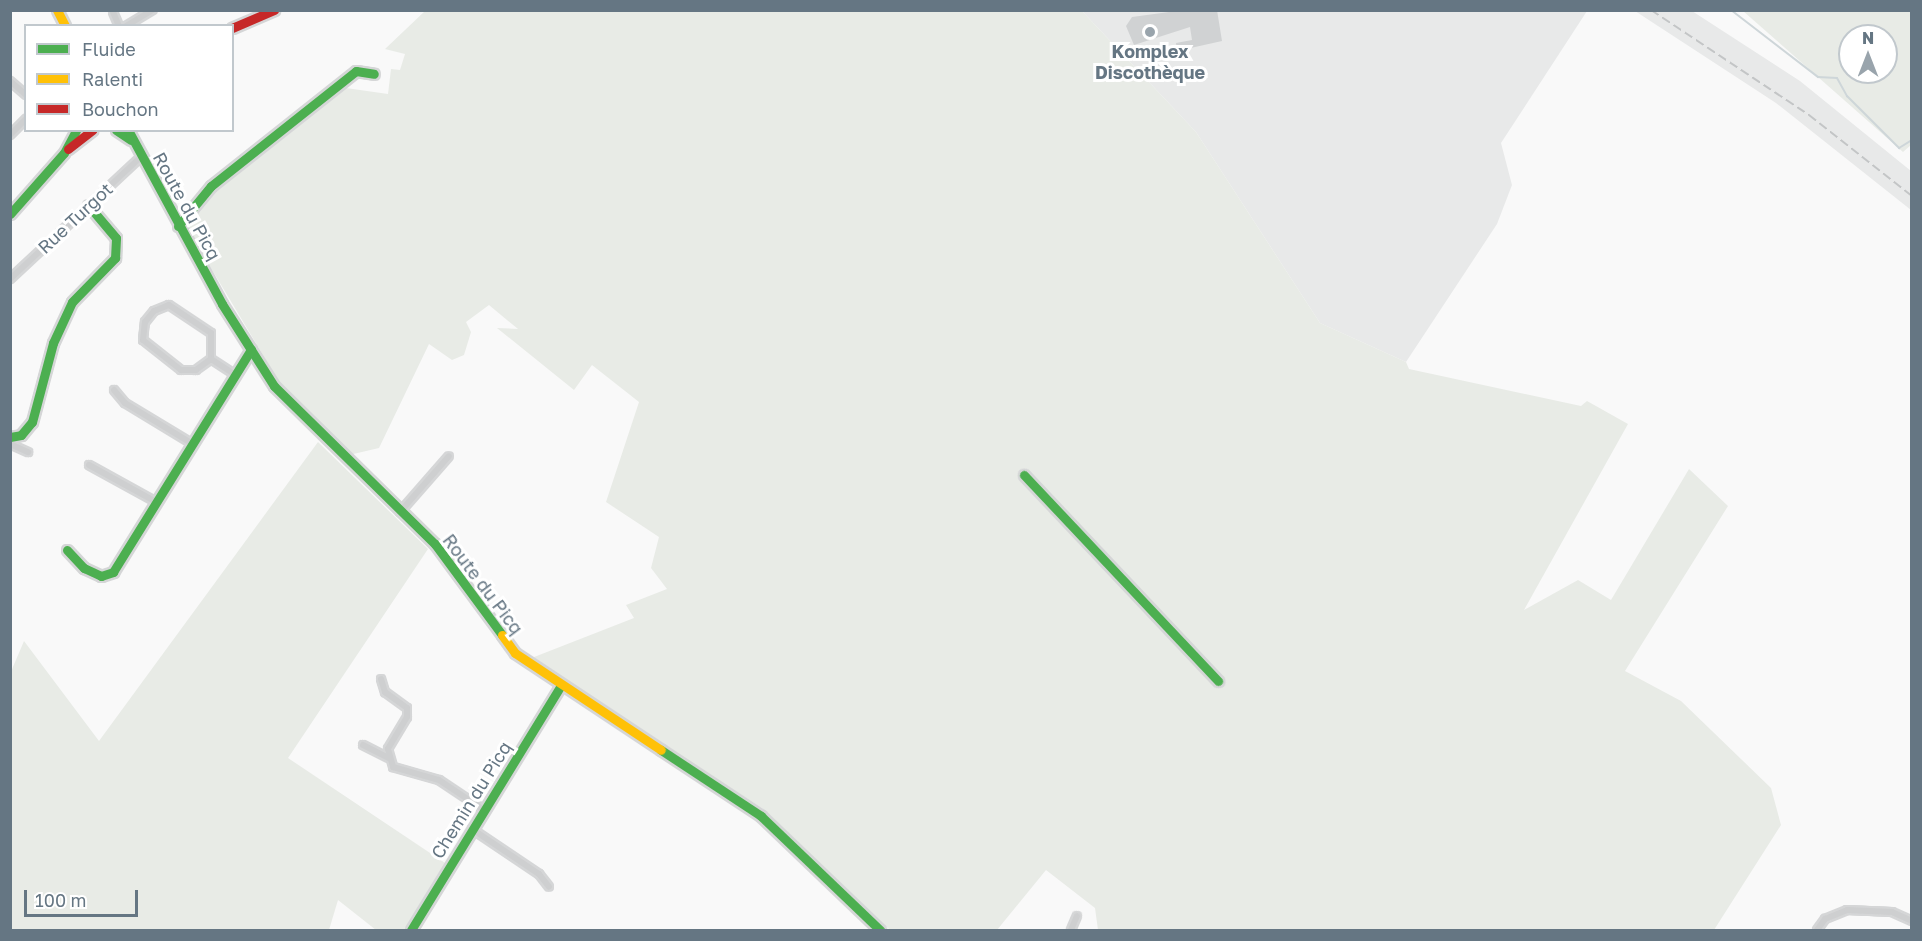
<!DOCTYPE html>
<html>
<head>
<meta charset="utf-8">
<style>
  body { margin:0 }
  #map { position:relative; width:1922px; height:941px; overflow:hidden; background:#f9f9f9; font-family:"Golos Text",sans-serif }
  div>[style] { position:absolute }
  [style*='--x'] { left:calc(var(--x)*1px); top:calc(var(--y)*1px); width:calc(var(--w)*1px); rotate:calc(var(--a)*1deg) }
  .built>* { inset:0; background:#e8e9e9 }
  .green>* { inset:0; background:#e8ebe6 }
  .stream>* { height:2px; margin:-1px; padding:0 1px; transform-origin:1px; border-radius:1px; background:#ced6d9 }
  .building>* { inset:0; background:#d0d2d3 }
  .roads { filter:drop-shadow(2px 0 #d5d6d7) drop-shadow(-2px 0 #d5d6d7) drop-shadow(0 2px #d5d6d7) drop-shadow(0 -2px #d5d6d7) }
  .street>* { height:6px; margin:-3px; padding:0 3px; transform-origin:3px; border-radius:3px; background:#cecfd0 }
  .fast>* { height:9px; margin:-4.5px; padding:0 4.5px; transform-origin:4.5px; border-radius:4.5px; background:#4caf50 }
  .slow>* { height:9px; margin:-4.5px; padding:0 4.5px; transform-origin:4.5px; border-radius:4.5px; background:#ffc107 }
  .jam>* { height:9px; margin:-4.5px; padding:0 4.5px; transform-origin:4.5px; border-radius:4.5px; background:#c62828 }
  .rail>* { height:2px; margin-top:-1px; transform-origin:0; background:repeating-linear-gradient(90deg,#c3c5c6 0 9px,transparent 0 13.5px) }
  .dots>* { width:16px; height:16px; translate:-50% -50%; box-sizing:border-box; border:3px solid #fff; border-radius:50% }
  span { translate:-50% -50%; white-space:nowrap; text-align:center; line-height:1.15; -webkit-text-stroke:6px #fff; paint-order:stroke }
  .poi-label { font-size:18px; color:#657683; font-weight:700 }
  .street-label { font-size:18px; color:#657683 }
  .frame { position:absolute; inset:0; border:12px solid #657683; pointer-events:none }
  .legend { position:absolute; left:24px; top:24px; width:210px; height:108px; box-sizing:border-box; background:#fff; border:2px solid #c1c8cd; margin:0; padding:8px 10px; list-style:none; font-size:18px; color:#657683 }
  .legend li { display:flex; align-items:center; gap:12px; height:30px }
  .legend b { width:30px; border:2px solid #c1c8cd }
  .north { position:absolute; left:1838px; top:24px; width:60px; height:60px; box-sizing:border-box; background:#fff; border:2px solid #c1c8cd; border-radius:50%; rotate:0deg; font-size:16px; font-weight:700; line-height:24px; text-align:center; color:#657683 }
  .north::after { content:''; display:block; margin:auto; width:21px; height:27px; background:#99a4ac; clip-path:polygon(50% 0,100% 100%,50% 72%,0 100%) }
  .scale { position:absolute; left:24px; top:890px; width:114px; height:27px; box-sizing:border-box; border:3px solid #657683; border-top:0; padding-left:8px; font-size:18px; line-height:21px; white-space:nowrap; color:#657683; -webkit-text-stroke:4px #fff; paint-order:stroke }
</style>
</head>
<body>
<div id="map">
  <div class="built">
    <div style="clip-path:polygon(1082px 11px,1587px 11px,1501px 143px,1512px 185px,1497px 224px,1406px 362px,1320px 323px,1196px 132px)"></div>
    <div style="clip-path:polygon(1635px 11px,1692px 11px,1800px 81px,1911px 171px,1911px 210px,1776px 103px)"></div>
  </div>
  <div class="green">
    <div style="clip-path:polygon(425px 11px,1082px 11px,1196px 132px,1320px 323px,1406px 362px,1409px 369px,1581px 406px,1587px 401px,1628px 424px,1524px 610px,1578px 580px,1611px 600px,1689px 469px,1728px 506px,1625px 671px,1681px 701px,1771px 788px,1781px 825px,1714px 930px,1098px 930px,1095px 908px,1046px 870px,997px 930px,890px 930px,762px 808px,529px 659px,634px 618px,626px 605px,667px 589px,651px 568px,659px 537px,606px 502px,639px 402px,592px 365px,574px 390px,497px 328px,518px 329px,489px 305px,466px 322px,471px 332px,464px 355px,452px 360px,429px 344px,379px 448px,349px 455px,281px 385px,187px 228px,217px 191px,346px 88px,388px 94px,391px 69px,400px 70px,405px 54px,385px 49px)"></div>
    <div style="clip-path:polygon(evenodd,1743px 11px,1911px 11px,1911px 145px,1903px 152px,1743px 11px,1850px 36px,1886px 36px,1886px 72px,1850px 72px,1850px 36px)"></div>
    <div style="clip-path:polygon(318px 442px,428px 549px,288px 758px,454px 869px,445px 885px,407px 930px,376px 930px,338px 900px,329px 930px,11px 930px,10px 674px,24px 641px,99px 741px)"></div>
  </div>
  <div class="stream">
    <div style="--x:1731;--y:10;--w:110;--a:37.6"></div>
    <div style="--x:1818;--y:77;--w:19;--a:3"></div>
    <div style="--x:1837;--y:78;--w:21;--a:61"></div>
    <div style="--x:1847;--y:96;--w:74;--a:45"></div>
    <div style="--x:1899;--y:148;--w:15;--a:-32"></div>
  </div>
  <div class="building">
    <div style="clip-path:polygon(1184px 10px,1217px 10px,1222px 41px,1177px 51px,1176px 43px,1192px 40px,1190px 27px,1134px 45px,1126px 26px,1132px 17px)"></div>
  </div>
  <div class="roads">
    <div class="street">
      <div style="--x:113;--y:12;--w:15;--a:67"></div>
      <div style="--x:126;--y:26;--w:31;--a:-31"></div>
      <div style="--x:10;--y:81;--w:21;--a:41"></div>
      <div style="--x:10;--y:135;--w:23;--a:-45"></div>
      <div style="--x:10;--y:279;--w:179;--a:-43"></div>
      <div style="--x:169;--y:305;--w:50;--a:33.7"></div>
      <div style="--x:211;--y:333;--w:26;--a:90"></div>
      <div style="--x:211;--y:359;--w:19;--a:144"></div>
      <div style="--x:196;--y:370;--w:15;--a:180"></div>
      <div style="--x:181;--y:370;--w:48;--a:-141.7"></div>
      <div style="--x:143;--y:340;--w:18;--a:-84"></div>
      <div style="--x:145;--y:322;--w:14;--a:-51"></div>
      <div style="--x:154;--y:311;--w:16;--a:-22"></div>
      <div style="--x:211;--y:359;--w:27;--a:33"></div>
      <div style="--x:114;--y:390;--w:17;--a:50"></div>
      <div style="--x:125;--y:403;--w:77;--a:31.2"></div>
      <div style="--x:10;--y:444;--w:20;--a:24"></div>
      <div style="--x:89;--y:465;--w:77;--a:28.9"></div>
      <div style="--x:400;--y:512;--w:74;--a:-48.8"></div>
      <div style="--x:381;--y:679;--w:14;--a:73"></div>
      <div style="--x:385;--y:692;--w:27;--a:36"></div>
      <div style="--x:407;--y:708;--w:9;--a:90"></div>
      <div style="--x:407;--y:717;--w:37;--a:121"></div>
      <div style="--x:388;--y:749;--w:19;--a:74"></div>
      <div style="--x:393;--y:767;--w:48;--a:15.8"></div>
      <div style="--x:439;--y:780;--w:54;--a:33.7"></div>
      <div style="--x:363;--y:745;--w:29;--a:27"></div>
      <div style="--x:472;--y:829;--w:81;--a:33.9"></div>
      <div style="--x:539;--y:874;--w:16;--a:52"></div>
      <div style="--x:1071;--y:930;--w:15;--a:-67"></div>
      <div style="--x:1817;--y:930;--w:14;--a:-54"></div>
      <div style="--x:1825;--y:919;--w:24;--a:-22"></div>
      <div style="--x:1847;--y:910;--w:45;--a:2.5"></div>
      <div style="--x:1892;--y:912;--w:22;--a:24"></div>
    </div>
    <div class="fast">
      <div style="--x:116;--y:130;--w:18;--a:34"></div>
      <div style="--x:128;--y:130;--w:198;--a:61.6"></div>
      <div style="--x:222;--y:304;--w:97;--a:57.6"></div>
      <div style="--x:274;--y:386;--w:226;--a:44.5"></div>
      <div style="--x:435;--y:544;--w:113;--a:53.6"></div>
      <div style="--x:10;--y:214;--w:81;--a:-48.5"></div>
      <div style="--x:64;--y:153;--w:26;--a:-62"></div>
      <div style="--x:178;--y:226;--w:52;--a:-50.5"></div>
      <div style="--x:211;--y:186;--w:185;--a:-38.4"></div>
      <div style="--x:356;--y:71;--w:18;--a:9"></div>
      <div style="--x:10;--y:437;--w:11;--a:-10"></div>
      <div style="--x:21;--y:435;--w:17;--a:-50"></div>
      <div style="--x:32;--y:422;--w:82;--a:-75.1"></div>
      <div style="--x:53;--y:343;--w:45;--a:-65.1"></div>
      <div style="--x:72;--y:302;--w:62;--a:-45.7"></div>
      <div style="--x:115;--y:258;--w:20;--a:-87"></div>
      <div style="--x:116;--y:238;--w:43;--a:-130.3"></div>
      <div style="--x:1024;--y:475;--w:283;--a:46.7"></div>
      <div style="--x:67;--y:550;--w:25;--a:47"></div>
      <div style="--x:84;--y:568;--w:19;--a:25"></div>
      <div style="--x:101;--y:576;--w:13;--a:-18"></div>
      <div style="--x:113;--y:572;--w:262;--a:-58.2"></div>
      <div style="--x:661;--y:750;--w:120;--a:33.4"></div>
      <div style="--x:761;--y:816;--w:165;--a:43.8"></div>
      <div style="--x:411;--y:930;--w:285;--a:-58.5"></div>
    </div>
    <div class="slow">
      <div style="--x:57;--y:10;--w:18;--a:63"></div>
      <div style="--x:502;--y:635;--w:22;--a:54"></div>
      <div style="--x:515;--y:653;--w:175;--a:33.6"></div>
    </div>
    <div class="jam">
      <div style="--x:232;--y:28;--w:46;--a:-23.2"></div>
      <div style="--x:68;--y:149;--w:31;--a:-38"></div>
    </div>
  </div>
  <div class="rail">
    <div style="--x:1651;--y:10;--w:190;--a:33.6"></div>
    <div style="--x:1809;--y:115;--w:131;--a:38.2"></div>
  </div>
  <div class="dots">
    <div style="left:1150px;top:32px;background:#99a4ac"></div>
  </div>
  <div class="poi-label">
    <span style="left:1150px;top:62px">Komplex<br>Discothèque</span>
  </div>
  <div class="street-label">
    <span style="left:187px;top:206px;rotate:61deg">Route du Picq</span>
    <span style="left:75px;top:218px;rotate:-43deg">Rue Turgot</span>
    <span style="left:483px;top:584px;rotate:53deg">Route du Picq</span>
    <span style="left:471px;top:800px;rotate:-58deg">Chemin du Picq</span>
  </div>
  <div class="frame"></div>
  <ul class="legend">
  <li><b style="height:8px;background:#4caf50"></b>Fluide</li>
  <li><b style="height:8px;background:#ffc107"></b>Ralenti</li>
  <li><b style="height:8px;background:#c62828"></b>Bouchon</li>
  </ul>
  <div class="north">N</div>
  <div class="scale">100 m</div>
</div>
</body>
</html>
